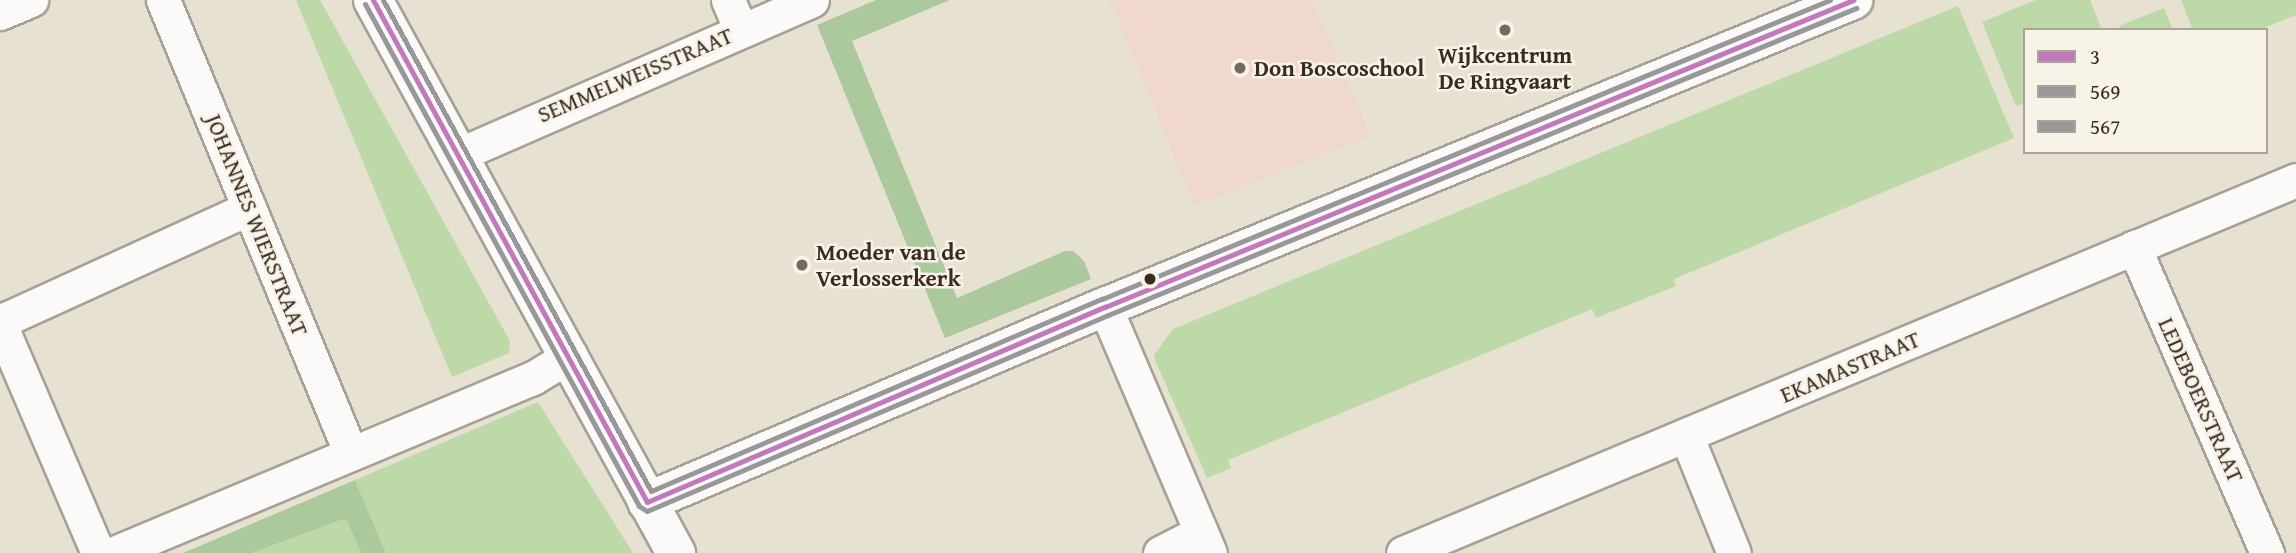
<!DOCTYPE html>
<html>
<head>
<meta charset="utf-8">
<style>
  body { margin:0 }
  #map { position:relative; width:2296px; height:553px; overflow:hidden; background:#e7e1d2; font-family:"Gentium Book Plus",serif }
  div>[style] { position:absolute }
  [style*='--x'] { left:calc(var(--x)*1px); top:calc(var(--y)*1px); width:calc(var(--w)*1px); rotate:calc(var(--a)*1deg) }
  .built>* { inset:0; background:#f0d8cc }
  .green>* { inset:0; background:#bdd9a8 }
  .forest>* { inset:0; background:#acc89d }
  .roads { filter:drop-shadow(2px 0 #a6a096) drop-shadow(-2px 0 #a6a096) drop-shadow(0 2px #a6a096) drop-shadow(0 -2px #a6a096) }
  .minor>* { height:33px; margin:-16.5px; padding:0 16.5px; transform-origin:16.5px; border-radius:16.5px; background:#fbfaf8 }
  .tertiary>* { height:38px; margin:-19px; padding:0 19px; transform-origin:19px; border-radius:19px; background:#fbfaf8 }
  .bus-1>* { height:5px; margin:-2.5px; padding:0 2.5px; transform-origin:2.5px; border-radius:2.5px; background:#c478bc }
  .bus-2>* { height:5px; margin:-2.5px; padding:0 2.5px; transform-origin:2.5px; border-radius:2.5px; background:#98989a }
  .bus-3>* { height:5px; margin:-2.5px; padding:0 2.5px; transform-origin:2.5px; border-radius:2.5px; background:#98989a }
  .dots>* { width:19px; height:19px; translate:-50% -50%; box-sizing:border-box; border:4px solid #f7f3e8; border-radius:50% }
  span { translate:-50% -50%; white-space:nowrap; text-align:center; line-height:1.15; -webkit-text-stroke:5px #f7f3e8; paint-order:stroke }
  .poi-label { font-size:23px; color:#3b2a1e; font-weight:700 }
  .left { translate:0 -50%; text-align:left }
  .street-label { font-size:23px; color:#3b2a1e }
  .legend { position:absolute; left:2023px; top:28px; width:245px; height:126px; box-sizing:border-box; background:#f7f3e8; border:2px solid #aca397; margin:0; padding:9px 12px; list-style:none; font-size:21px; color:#3b2a1e }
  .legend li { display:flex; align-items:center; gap:14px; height:35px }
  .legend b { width:35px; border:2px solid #aca397 }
</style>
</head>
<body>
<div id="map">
  <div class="built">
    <div style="clip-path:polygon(1110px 0,1312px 0,1371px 136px,1194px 206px)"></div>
  </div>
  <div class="green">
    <div style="clip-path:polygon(296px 0,320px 0,510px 341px,509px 353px,452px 377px)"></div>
    <div style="clip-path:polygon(2036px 0,2090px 0,2102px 30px,2025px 30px,2025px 103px,2016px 106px,1982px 22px)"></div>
    <div style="clip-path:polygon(2181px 0,2296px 0,2296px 15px,2259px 30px,2193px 30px)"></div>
    <div style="clip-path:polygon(1958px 6px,2014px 138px,1674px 279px,1676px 286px,1596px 318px,1592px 309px,1228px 460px,1231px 468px,1207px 478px,1155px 360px,1154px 355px,1173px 329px)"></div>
    <div style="clip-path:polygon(2164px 8px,2173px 30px,2121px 30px,2119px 26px)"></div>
    <div style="clip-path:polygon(538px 402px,633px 553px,386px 553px,355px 480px)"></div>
    <div style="clip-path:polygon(341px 520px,347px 521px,361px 553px,252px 553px)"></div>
  </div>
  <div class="forest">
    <div style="clip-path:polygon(876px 0,950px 0,852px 41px,957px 298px,1065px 251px,1073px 251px,1084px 261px,1091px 279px,945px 338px,817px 25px)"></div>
    <div style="clip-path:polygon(355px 480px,386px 553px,361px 553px,347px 521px,341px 520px,252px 553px,183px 553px)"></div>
  </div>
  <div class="roads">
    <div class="minor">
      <div style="--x:163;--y:0;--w:488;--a:67.5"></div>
      <div style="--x:728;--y:0;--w:33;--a:67"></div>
      <div style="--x:0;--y:13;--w:34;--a:-23"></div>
      <div style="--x:460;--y:154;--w:384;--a:-23.6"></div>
      <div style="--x:2134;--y:247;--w:334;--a:66.5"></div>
      <div style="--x:1105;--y:307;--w:267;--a:66.9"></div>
      <div style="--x:1686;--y:435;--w:127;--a:67.9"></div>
      <div style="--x:98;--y:553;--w:241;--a:-113.2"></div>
      <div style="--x:3;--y:331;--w:14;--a:-69"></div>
      <div style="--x:8;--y:318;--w:265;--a:-24.5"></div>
      <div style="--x:114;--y:553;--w:454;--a:-22.7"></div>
      <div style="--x:533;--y:378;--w:44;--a:-31.2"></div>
      <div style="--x:1160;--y:553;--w:46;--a:-27.1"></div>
      <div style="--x:1403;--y:553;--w:968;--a:-22.67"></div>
    </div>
    <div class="tertiary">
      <div style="--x:373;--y:0;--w:631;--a:61.28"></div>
      <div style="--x:647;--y:502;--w:498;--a:-23.1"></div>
      <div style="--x:1105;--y:307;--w:809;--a:-22.31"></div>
    </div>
  </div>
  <div class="bus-1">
    <div style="--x:373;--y:0;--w:572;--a:61.37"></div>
    <div style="--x:647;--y:502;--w:498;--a:-23.1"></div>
    <div style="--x:1105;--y:307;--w:809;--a:-22.31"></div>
  </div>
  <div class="bus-2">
    <div style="--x:365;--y:4;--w:572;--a:61.37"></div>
    <div style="--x:639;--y:506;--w:9;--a:32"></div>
    <div style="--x:647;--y:511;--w:501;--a:-23.03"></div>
    <div style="--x:1108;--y:315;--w:809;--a:-22.31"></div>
  </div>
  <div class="bus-3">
    <div style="--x:383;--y:0;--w:559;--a:61.37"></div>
    <div style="--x:651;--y:491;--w:490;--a:-23.1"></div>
    <div style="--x:1102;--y:299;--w:787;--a:-22.33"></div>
  </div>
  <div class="dots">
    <div style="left:1505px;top:30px;background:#776a5d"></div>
    <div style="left:1240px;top:68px;background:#776a5d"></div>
    <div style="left:802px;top:265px;background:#776a5d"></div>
    <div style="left:1150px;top:279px;background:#3b2a1e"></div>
  </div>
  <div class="poi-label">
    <span style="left:1505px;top:68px">Wijkcentrum<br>De Ringvaart</span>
    <span class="left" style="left:1254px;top:68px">Don Boscoschool</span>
    <span class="left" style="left:816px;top:265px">Moeder van de<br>Verlosserkerk</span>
  </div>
  <div class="street-label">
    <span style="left:635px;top:75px;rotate:-23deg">SEMMELWEISSTRAAT</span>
    <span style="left:257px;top:225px;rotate:68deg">JOHANNES WIERSTRAAT</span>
    <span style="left:1850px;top:367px;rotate:-23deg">EKAMASTRAAT</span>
    <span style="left:2201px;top:400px;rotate:66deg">LEDEBOERSTRAAT</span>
  </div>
  <ul class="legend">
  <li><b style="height:9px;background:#c478bc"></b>3</li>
  <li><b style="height:9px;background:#98989a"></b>569</li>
  <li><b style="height:9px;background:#98989a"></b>567</li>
  </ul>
</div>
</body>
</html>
